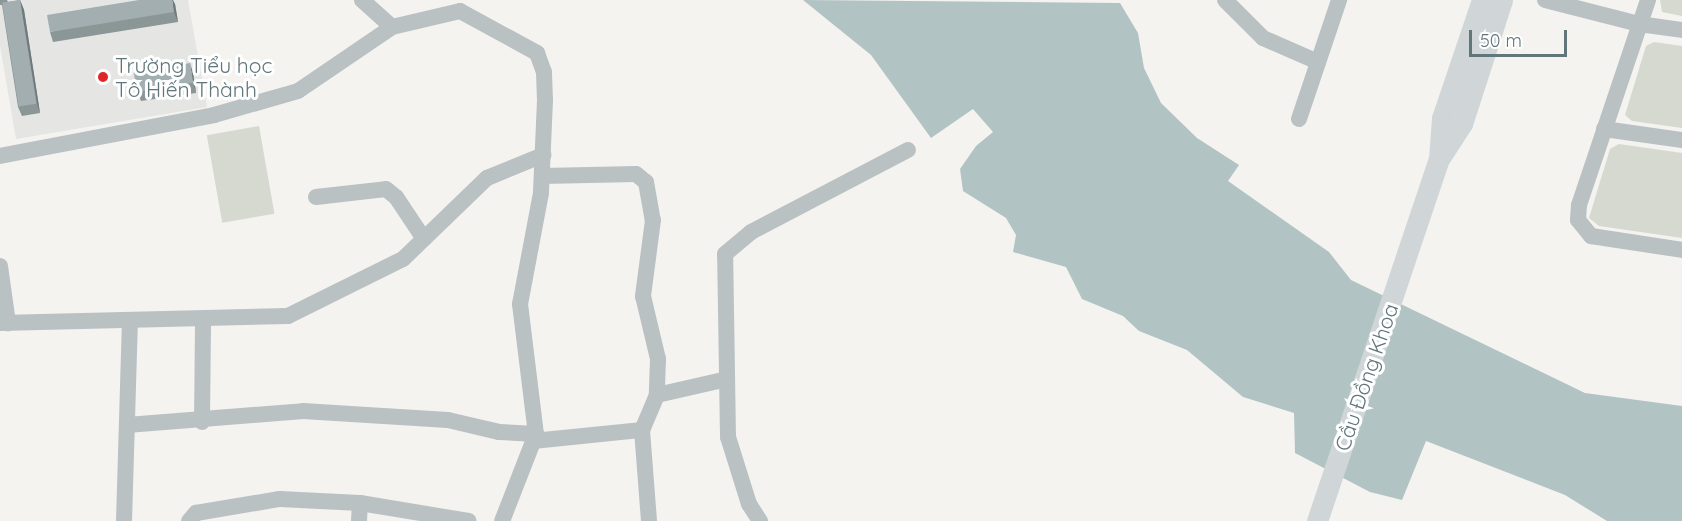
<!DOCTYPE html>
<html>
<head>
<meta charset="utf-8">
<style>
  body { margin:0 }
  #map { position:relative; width:1682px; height:521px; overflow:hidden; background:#f4f3f0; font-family:Quicksand,sans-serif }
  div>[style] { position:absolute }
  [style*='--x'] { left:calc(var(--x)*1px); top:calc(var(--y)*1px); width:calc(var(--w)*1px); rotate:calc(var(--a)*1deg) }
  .built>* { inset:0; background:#e5e5e4 }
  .green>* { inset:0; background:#d5d9cf; transform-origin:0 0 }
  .water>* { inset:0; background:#b2c3c4 }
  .minor>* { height:16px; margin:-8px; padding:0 8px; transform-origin:8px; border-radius:8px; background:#bac1c3 }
  .major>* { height:21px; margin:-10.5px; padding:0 10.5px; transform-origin:10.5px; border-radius:10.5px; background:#d0d6d8 }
  .wall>* { inset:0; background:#8b9697 }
  .shaded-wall>* { inset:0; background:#717a7b }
  .building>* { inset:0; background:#a2aeb0; transform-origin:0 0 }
  .dots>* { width:16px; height:16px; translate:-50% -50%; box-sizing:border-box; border:3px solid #fff; border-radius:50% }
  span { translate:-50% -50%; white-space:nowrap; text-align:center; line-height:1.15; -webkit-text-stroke:6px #fff; paint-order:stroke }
  .poi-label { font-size:21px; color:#60767b }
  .left { translate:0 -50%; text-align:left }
  .street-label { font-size:21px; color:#60767b }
  .scale { position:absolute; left:1469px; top:30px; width:98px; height:27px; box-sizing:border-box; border:3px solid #60767b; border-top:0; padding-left:8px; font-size:18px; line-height:21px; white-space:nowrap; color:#60767b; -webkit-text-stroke:4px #fff; paint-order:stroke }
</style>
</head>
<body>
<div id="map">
  <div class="built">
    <div style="clip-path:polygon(0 0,188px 0,207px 107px,16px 139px,0 46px)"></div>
  </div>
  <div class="green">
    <div style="clip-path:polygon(1660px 0,1682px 0,1682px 16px,1662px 12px)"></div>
    <div style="clip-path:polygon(1654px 42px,1682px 46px,1682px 128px,1632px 121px,1625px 115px,1646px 46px)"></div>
    <div style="left:259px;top:126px;width:89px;height:53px;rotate:80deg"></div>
    <div style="clip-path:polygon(1619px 144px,1682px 153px,1682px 238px,1599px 226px,1589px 218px,1610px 149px)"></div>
  </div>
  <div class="water">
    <div style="clip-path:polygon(803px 0,1120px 3px,1138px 33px,1144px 68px,1161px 103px,1197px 138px,1239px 165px,1228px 181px,1329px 252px,1351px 280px,1585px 393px,1682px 406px,1682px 521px,1607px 521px,1565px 495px,1426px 441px,1402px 500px,1370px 492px,1295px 453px,1294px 413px,1243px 397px,1187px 350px,1139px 331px,1123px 316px,1082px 299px,1066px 267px,1013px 252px,1016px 235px,1006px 218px,963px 191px,960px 169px,976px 146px,993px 132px,973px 109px,931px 138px,871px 55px)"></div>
  </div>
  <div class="minor">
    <div style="--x:362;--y:0;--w:40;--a:42"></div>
    <div style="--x:1225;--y:0;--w:54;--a:45"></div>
    <div style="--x:1263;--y:38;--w:60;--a:23.6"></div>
    <div style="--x:1545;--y:0;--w:97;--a:14.3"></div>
    <div style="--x:1639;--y:24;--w:43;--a:7.9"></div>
    <div style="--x:1648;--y:0;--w:216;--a:108.6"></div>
    <div style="--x:1579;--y:205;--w:15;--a:94"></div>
    <div style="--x:1578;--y:220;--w:21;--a:51"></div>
    <div style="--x:1591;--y:236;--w:92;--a:8.7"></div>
    <div style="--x:1299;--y:119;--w:126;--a:-71.4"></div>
    <div style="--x:1604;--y:129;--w:79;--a:8"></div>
    <div style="--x:0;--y:156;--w:218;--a:-10.8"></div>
    <div style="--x:214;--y:115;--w:87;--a:-15.9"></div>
    <div style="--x:298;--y:91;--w:114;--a:-34.2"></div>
    <div style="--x:392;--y:27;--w:70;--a:-13.2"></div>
    <div style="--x:460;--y:11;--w:88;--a:28.6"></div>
    <div style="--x:537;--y:53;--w:20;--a:70"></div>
    <div style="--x:544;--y:72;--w:28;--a:88"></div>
    <div style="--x:545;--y:100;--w:93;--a:92.5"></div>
    <div style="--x:541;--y:193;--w:113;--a:100.7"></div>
    <div style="--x:520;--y:304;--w:131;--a:83"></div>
    <div style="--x:536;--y:434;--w:93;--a:111.3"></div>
    <div style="--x:542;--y:176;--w:94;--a:-1.2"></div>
    <div style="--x:636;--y:174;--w:13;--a:39"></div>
    <div style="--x:646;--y:182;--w:39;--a:80"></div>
    <div style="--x:653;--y:220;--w:77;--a:97.5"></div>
    <div style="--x:643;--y:296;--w:65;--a:76.6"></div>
    <div style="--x:658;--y:359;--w:36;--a:92"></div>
    <div style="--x:657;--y:395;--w:38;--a:113"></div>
    <div style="--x:642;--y:430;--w:91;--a:85.6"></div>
    <div style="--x:316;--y:197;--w:70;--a:-6.5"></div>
    <div style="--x:386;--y:189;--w:13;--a:39"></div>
    <div style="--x:396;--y:197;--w:50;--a:56.3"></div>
    <div style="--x:0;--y:266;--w:58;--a:82"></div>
    <div style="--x:0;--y:323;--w:288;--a:-1.4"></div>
    <div style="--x:288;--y:316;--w:128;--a:-26.4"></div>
    <div style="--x:403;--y:259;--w:117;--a:-44"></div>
    <div style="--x:487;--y:178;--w:61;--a:-22.3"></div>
    <div style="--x:657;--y:395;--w:72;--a:-12.9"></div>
    <div style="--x:202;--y:422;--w:103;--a:-89.4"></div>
    <div style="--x:127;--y:425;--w:177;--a:-4.5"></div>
    <div style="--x:303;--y:411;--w:145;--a:3.6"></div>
    <div style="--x:448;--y:420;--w:52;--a:13.2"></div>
    <div style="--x:499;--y:432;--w:37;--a:3"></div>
    <div style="--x:533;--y:441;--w:110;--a:-5.8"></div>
    <div style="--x:124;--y:521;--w:200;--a:-88.3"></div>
    <div style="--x:189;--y:521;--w:11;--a:-49"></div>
    <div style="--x:196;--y:513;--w:85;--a:-9.5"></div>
    <div style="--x:280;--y:499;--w:80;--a:2.9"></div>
    <div style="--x:360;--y:503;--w:110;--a:9.4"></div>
    <div style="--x:359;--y:521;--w:18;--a:-87"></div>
    <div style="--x:760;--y:521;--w:20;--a:-123"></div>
    <div style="--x:749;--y:504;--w:70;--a:-107.4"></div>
    <div style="--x:728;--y:437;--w:183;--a:-90.9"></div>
    <div style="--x:725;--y:254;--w:34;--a:-40"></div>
    <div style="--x:751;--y:232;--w:177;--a:-27.6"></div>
  </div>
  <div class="major">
    <div style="--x:1441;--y:156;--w:38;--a:-57"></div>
    <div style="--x:1462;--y:124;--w:130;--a:-72.1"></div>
    <div style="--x:1317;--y:521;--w:382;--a:-71.4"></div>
    <div style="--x:1439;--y:159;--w:41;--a:-85.8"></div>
    <div style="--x:1442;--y:118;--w:125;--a:-71.3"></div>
  </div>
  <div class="wall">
    <div style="clip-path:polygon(0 0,7px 0,8px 2px,20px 0,24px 10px,40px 113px,22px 116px,18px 107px,2px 5px,0 5px)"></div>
    <div style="clip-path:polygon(175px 4px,178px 22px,53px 42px,50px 32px)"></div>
    <div style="clip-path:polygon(193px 73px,196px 93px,141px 101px,137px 91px)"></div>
  </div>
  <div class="shaded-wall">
    <div style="clip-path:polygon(20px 0,24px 10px,40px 113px,37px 104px)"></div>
    <div style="clip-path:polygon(172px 0,173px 0,175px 4px,178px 22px,174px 12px)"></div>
    <div style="clip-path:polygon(190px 63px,193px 73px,196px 93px,193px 83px)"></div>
  </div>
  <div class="building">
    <div style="left:20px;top:0;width:105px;height:18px;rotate:81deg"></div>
    <div style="clip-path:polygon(139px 0,172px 0,174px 12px,50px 32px,47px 15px)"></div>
    <div style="left:190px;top:63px;width:20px;height:57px;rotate:81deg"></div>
  </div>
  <div class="dots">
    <div style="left:103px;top:77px;background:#df2627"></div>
  </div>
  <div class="poi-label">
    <span class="left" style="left:115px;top:77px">Trường Tiểu học<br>Tô Hiến Thành</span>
  </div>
  <div class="street-label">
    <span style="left:1366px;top:377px;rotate:-71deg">Cầu Đồng Khoa</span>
  </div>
  <div class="scale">50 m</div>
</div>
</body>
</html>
